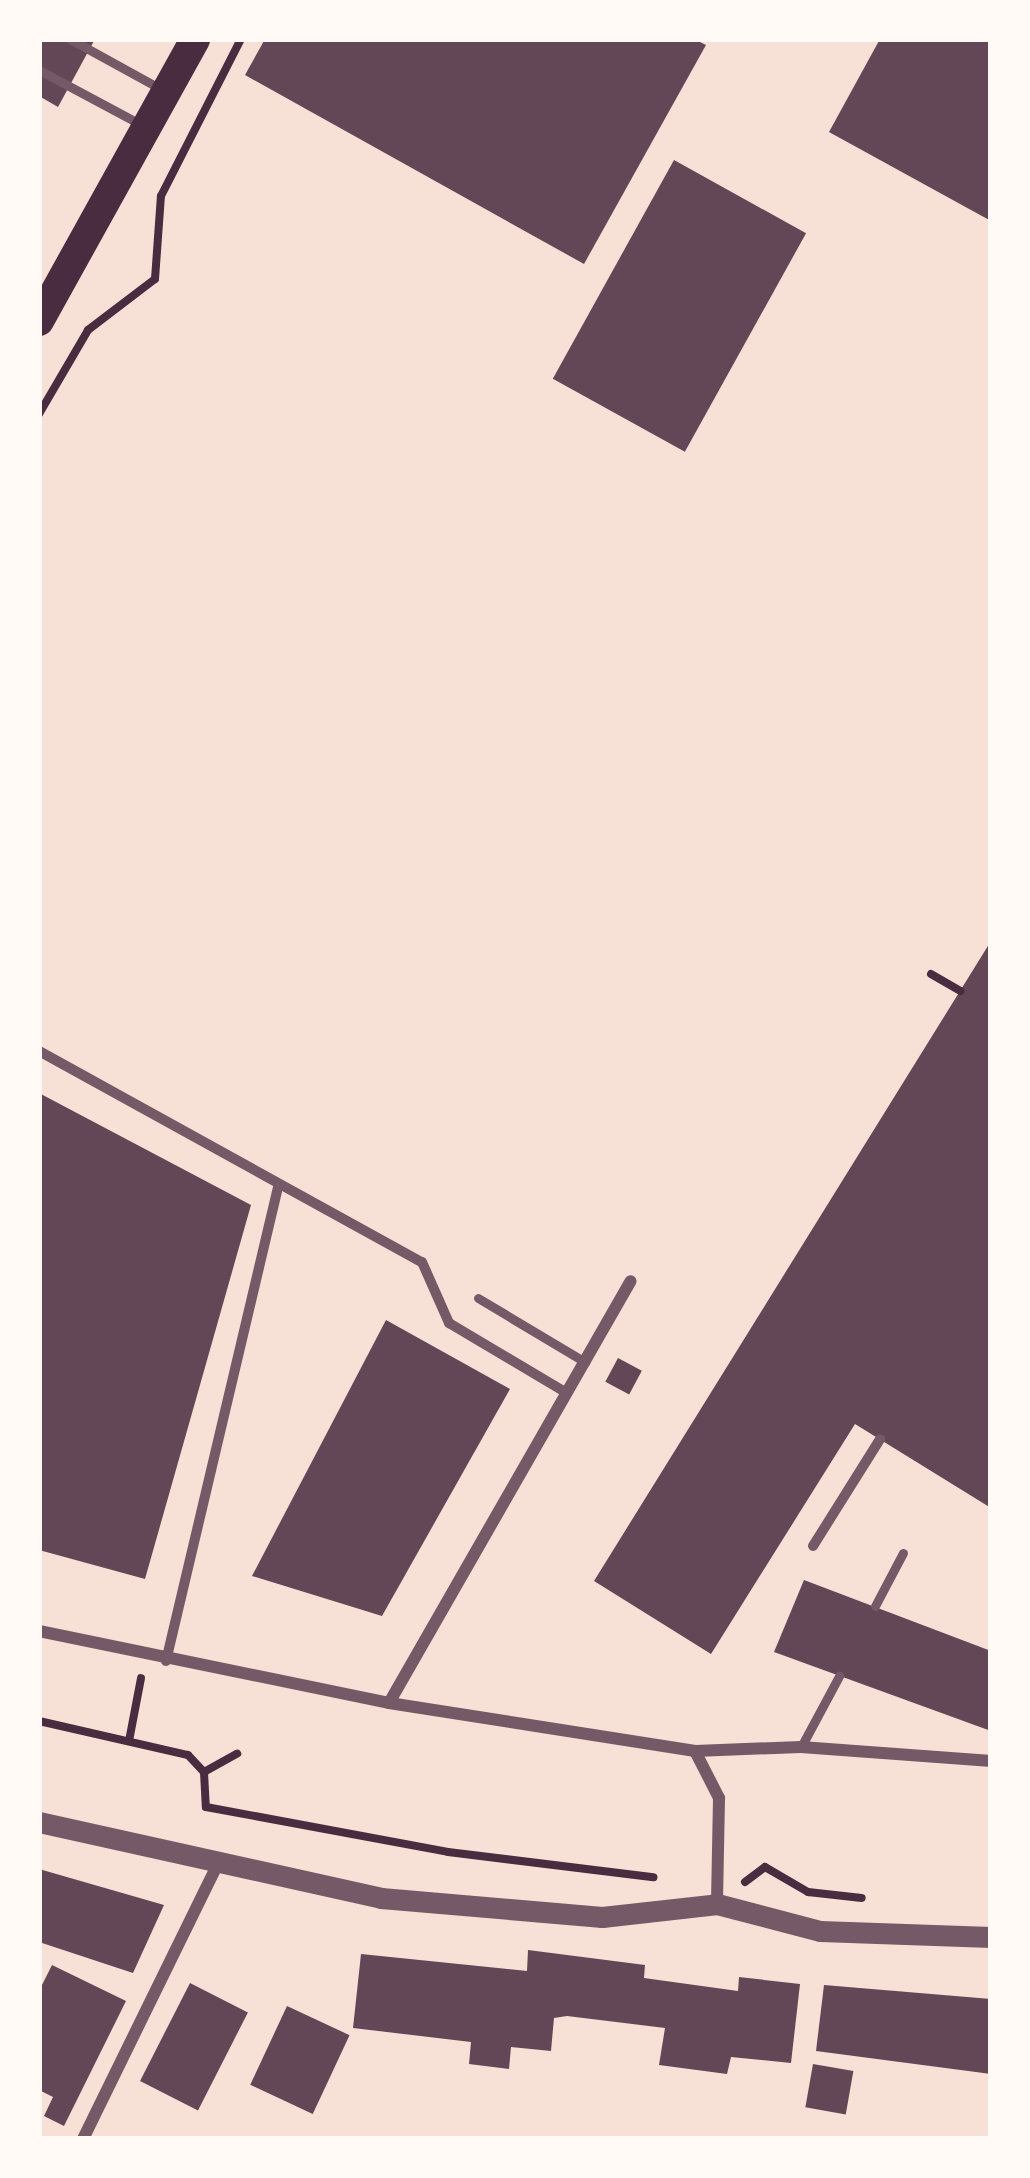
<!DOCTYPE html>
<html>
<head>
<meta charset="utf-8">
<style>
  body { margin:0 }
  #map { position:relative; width:1030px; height:2178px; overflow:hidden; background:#f7e1d7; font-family:Overpass,sans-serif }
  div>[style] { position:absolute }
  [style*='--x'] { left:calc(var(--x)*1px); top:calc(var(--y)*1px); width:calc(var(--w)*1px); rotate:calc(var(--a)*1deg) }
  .building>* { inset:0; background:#644757; transform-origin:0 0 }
  .path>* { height:8px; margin:-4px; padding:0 4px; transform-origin:4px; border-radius:4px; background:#4a2c40 }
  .service>* { height:9px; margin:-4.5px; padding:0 4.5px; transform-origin:4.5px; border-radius:4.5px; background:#755966 }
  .pedestrian>* { height:10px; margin:-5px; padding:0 5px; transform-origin:5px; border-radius:5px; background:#755966 }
  .minor>* { height:12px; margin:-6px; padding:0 6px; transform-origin:6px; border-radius:6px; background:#755966 }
  .tertiary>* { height:21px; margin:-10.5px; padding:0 10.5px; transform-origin:10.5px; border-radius:10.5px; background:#755966 }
  .primary>* { height:30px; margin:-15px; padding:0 15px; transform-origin:15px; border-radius:15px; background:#4a2c40 }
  span { translate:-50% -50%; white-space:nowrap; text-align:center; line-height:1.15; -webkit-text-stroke:12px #fffaf5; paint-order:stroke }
  .frame { position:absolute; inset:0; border:42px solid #fffaf5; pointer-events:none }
</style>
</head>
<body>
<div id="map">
  <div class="building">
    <div style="clip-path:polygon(39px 39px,95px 39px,58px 107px,39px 96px)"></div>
    <div style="clip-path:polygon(265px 39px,694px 39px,706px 45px,584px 264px,245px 75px)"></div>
    <div style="clip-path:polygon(880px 39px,991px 39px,991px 221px,829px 132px)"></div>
    <div style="left:674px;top:160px;width:151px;height:250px;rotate:29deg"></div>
    <div style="clip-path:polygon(991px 941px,991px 1508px,855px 1424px,711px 1654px,594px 1581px)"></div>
    <div style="clip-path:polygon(39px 1093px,251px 1205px,145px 1579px,39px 1550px)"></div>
    <div style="clip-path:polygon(386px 1320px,510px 1389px,382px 1616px,252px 1576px)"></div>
    <div style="left:618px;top:1358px;width:27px;height:27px;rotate:28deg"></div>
    <div style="clip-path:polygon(804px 1580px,991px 1651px,991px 1731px,774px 1652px)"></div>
    <div style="clip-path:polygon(39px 1869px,164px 1905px,133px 1973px,39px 1942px)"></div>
    <div style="clip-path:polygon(528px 1950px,645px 1965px,644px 1978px,738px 1991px,739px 1977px,800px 1984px,791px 2063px,731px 2057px,727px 2074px,659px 2065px,665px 2028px,567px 2016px,554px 2018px,551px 2051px,511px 2047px,509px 2069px,469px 2064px,471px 2042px,353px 2028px,361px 1954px,527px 1971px)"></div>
    <div style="clip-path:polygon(52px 1965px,126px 2001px,64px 2126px,44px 2116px,53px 2097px,39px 2090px,39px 1991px)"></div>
    <div style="left:190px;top:1983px;width:65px;height:110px;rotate:27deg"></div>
    <div style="clip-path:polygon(824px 1985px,991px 1999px,991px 2074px,816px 2051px)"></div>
    <div style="left:287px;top:2006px;width:69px;height:87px;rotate:25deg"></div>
    <div style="left:813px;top:2064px;width:41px;height:44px;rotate:10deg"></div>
  </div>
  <div class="path">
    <div style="--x:39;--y:414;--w:97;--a:-59.7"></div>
    <div style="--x:88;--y:330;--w:84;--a:-37.3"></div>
    <div style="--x:155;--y:279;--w:83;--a:-85.9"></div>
    <div style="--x:161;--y:196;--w:176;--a:-63"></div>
    <div style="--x:931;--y:974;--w:34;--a:30"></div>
    <div style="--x:39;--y:1721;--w:153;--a:12.9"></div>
    <div style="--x:188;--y:1755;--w:23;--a:47"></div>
    <div style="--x:204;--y:1772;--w:35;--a:87"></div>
    <div style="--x:206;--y:1807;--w:246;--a:10.5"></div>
    <div style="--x:448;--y:1852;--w:207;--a:7"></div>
    <div style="--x:129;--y:1741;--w:64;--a:-79.2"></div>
    <div style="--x:204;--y:1772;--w:38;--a:-29"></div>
    <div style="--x:745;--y:1882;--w:25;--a:-37"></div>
    <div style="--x:765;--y:1867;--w:50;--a:30.2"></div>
    <div style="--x:808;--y:1892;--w:54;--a:6.3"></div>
  </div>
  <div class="service">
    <div style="--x:70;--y:39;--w:104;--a:28.8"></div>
    <div style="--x:39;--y:70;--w:115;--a:28.1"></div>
    <div style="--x:478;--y:1298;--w:125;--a:30.9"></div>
    <div style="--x:875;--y:1606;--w:60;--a:-62.2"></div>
    <div style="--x:801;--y:1747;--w:81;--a:-61.8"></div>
  </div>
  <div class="pedestrian">
    <div style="--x:39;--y:1051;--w:437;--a:28.9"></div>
    <div style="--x:422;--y:1262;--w:67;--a:66.1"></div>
    <div style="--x:449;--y:1323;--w:137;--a:30.7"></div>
    <div style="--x:813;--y:1546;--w:126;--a:-57.9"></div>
    <div style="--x:166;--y:1661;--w:488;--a:-76.7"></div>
  </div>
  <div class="minor">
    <div style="--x:39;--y:1631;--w:357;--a:11.6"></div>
    <div style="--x:389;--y:1703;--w:310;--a:8.9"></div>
    <div style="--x:695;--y:1751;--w:106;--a:-2.2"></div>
    <div style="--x:801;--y:1747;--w:191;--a:4.2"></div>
    <div style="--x:389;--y:1703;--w:486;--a:-60.2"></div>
    <div style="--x:695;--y:1751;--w:53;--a:62.9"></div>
    <div style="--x:719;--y:1798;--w:106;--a:91.1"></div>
    <div style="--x:83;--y:2139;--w:305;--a:-63.9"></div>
  </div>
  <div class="tertiary">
    <div style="--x:39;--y:1822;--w:350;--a:12.5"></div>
    <div style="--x:381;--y:1898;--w:222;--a:4.9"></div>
    <div style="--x:602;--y:1917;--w:116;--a:-6.4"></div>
    <div style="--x:717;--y:1904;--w:106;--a:14.7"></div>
    <div style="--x:820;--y:1931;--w:171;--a:2"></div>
  </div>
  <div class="primary">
    <div style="--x:39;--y:321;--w:322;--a:-61"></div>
  </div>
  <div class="frame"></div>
</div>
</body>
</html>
